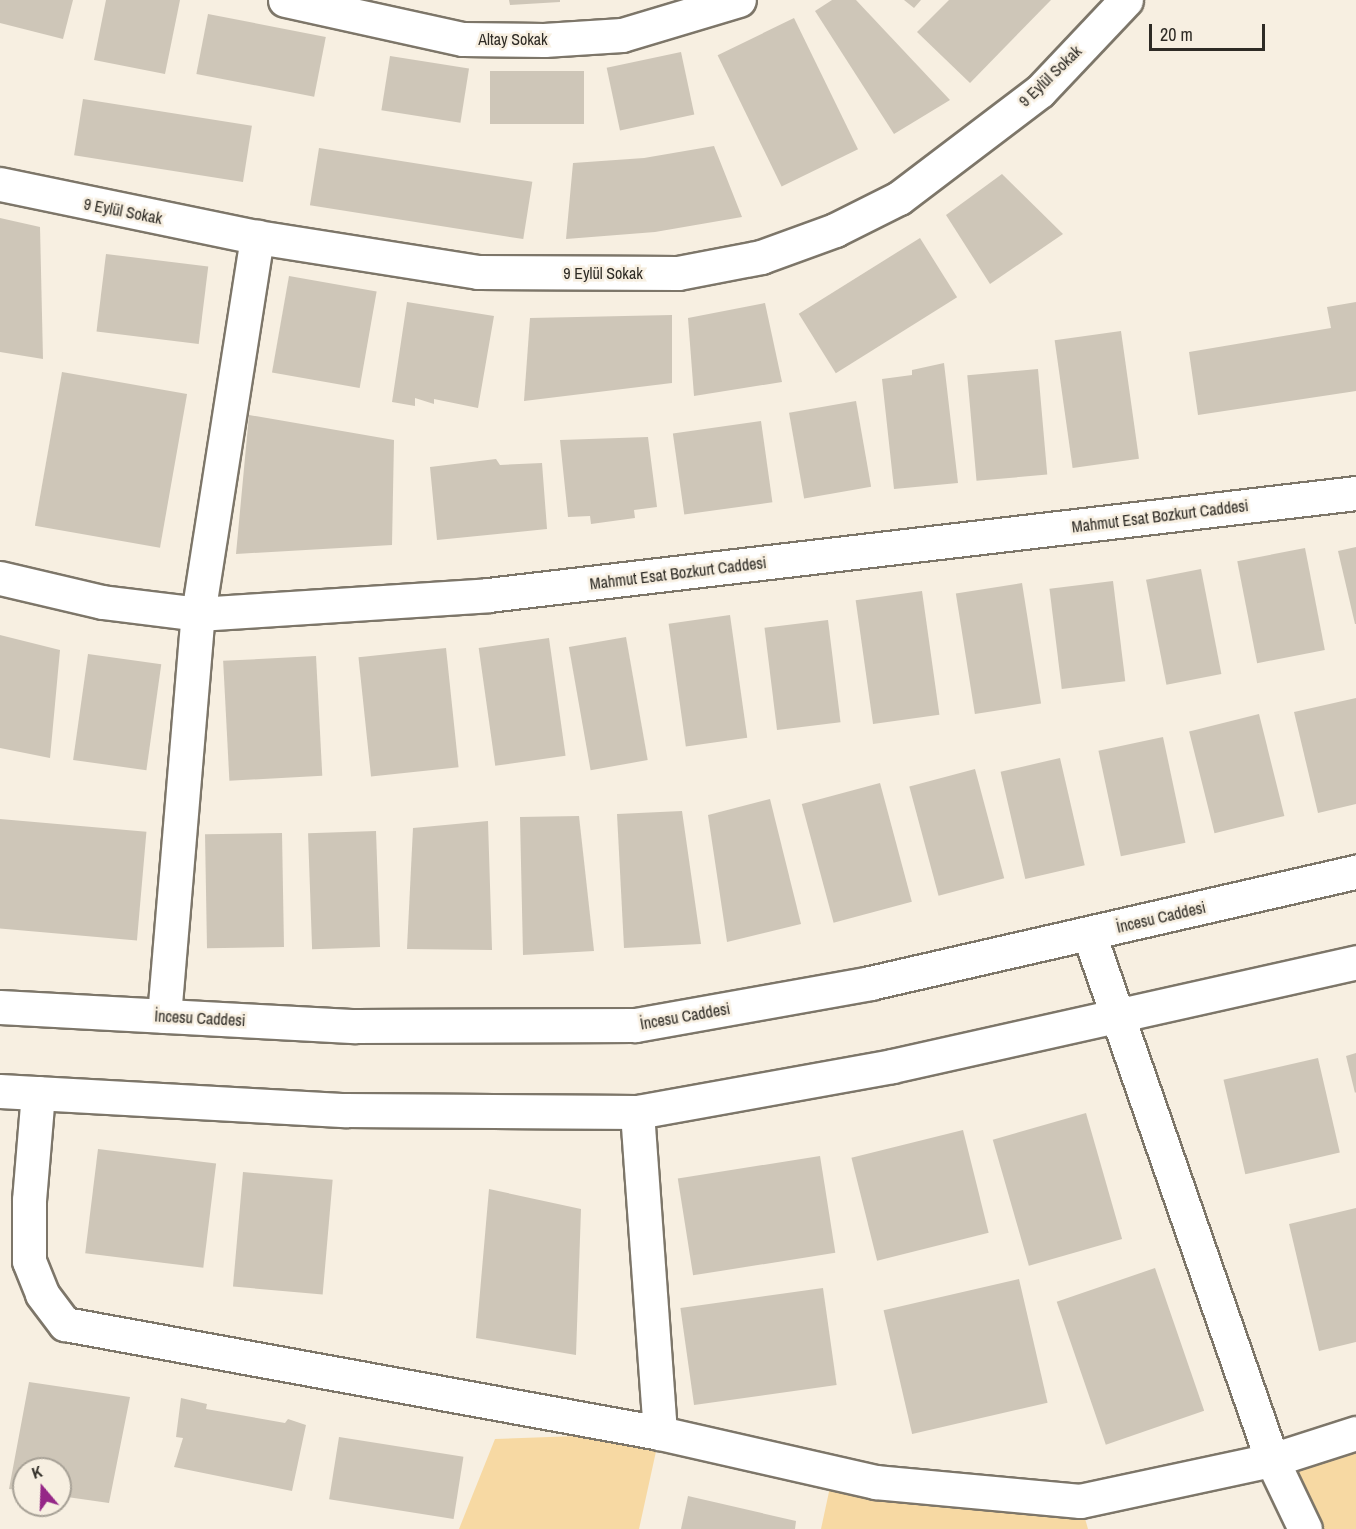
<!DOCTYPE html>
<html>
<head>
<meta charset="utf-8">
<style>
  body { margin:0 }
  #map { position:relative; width:1356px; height:1529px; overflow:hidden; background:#f7efe1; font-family:"Archivo Narrow",sans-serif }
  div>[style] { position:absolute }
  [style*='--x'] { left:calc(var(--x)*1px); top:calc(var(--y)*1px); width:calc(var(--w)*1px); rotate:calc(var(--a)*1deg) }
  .green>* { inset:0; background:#f7d9a3 }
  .building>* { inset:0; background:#cec6b8; transform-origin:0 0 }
  .roads { filter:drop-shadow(2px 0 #7d7669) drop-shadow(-2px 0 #7d7669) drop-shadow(0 2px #7d7669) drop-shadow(0 -2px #7d7669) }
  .minor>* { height:33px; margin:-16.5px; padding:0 16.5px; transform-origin:16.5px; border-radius:16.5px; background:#fff }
  .tertiary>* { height:33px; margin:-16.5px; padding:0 16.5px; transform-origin:16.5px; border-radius:16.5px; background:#fff }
  .secondary>* { height:33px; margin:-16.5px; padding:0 16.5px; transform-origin:16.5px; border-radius:16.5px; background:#fff }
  span { translate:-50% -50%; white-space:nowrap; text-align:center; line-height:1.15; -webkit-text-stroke:5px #f7efe1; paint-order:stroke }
  .street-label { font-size:16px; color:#2e2b25 }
  .north { position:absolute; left:12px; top:1457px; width:60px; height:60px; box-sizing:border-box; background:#f7efe1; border:2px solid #a7a196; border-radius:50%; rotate:341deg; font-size:16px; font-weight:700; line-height:24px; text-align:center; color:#2e2b25 }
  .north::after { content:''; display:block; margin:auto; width:21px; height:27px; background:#952787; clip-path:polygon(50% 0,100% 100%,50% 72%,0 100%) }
  .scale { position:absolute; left:1149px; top:24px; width:116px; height:27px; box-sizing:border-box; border:3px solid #2e2b25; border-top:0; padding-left:8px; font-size:18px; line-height:21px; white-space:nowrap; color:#2e2b25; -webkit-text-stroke:4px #f7efe1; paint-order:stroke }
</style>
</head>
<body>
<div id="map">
  <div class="green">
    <div style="clip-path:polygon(660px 1433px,639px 1529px,459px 1529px,495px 1439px)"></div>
    <div style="clip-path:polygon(1356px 1433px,1356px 1529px,1305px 1529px,1272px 1460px)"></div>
    <div style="clip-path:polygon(833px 1473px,1080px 1501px,1088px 1529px,821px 1529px)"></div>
  </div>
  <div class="building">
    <div style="clip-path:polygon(0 0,73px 0,63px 39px,0 23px)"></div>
    <div style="clip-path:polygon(106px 0,180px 0,165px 74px,94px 60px)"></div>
    <div style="clip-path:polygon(509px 0,560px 0,560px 2px,510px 5px)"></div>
    <div style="clip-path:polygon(832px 0,856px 0,950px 100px,894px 134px,815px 11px)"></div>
    <div style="clip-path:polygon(904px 0,921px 0,914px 8px)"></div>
    <div style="clip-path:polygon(949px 0,1051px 0,970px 83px,917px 32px)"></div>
    <div style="left:208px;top:14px;width:120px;height:61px;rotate:11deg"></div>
    <div style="left:794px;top:18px;width:146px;height:85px;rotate:64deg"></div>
    <div style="left:681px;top:52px;width:64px;height:76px;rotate:78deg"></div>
    <div style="left:390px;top:56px;width:80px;height:55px;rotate:9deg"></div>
    <div style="left:490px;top:71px;width:94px;height:53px"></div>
    <div style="left:83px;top:99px;width:171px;height:57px;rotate:9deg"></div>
    <div style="clip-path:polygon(714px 146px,742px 217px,655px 232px,566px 239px,573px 163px,644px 158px)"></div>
    <div style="left:319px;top:148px;width:216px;height:58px;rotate:9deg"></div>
    <div style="clip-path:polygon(1002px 174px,1063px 234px,990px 284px,946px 215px)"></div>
    <div style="clip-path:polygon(0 218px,40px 227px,43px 359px,0 352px)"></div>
    <div style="left:920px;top:238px;width:70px;height:143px;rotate:58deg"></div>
    <div style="left:106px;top:254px;width:103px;height:78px;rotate:7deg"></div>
    <div style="left:289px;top:276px;width:89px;height:98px;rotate:10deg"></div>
    <div style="clip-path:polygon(407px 302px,494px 316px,478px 408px,434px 399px,434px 404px,415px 398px,415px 406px,392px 402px)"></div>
    <div style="clip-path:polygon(1356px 302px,1356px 391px,1198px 415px,1189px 352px,1331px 328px,1327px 307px)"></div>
    <div style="clip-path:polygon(765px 303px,782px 382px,694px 396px,688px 318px)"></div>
    <div style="clip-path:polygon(672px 315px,672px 383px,524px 401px,530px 318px)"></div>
    <div style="left:1121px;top:331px;width:129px;height:67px;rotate:82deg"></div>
    <div style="clip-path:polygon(944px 363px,958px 483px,894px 489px,882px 379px,912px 375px,912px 370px)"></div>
    <div style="left:1038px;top:369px;width:106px;height:71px;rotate:85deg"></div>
    <div style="left:62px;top:372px;width:127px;height:156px;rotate:10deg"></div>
    <div style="left:856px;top:401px;width:87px;height:68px;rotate:80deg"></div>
    <div style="clip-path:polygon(249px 415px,394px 440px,392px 545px,236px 554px)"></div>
    <div style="left:761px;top:421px;width:82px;height:89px;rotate:82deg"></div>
    <div style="clip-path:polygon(648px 437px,657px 507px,634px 510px,635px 518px,591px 524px,590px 516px,568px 517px,560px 440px)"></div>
    <div style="clip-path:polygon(496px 459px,500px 465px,542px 463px,547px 529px,437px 540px,430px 467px)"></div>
    <div style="clip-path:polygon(1356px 547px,1356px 624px,1355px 624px,1338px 551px)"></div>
    <div style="left:1305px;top:548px;width:104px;height:69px;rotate:79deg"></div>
    <div style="left:1201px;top:569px;width:107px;height:56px;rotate:79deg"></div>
    <div style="left:1113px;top:581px;width:101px;height:64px;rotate:83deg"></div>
    <div style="left:1022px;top:583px;width:122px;height:67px;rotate:81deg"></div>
    <div style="left:922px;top:591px;width:125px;height:67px;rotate:82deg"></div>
    <div style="left:730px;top:615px;width:124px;height:62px;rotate:82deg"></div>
    <div style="left:828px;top:620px;width:103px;height:64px;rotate:83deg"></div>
    <div style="clip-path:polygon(0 635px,60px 650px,50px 758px,0 748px)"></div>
    <div style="left:626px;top:637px;width:125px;height:58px;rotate:80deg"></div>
    <div style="left:549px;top:638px;width:119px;height:71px;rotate:82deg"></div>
    <div style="left:446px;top:648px;width:120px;height:88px;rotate:84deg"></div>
    <div style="left:88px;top:654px;width:74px;height:107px;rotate:8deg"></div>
    <div style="left:316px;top:656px;width:120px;height:93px;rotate:87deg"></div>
    <div style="clip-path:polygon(1356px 698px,1356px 804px,1318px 813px,1294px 712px)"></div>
    <div style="left:1259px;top:714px;width:105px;height:72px;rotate:76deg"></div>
    <div style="left:1163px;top:737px;width:108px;height:66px;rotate:78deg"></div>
    <div style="left:1060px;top:758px;width:110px;height:61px;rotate:77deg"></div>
    <div style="left:975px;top:769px;width:113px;height:68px;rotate:75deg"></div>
    <div style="left:880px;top:783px;width:123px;height:81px;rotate:75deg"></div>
    <div style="clip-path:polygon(770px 799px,801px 924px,727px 942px,708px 815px)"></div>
    <div style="clip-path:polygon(682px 811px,701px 944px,624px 948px,617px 814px)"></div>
    <div style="clip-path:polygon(579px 816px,594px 951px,523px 955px,520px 817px)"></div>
    <div style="left:0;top:819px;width:147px;height:109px;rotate:5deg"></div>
    <div style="clip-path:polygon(488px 821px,492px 950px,407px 949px,413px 828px)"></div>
    <div style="left:376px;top:831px;width:116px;height:68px;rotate:88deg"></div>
    <div style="left:282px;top:833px;width:114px;height:77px;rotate:89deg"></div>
    <div style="clip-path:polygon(1356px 1053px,1356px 1092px,1355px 1093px,1346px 1056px)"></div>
    <div style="left:1318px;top:1058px;width:97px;height:97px;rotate:77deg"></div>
    <div style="left:1086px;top:1113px;width:131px;height:97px;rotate:74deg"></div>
    <div style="left:963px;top:1130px;width:106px;height:115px;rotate:76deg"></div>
    <div style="left:98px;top:1149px;width:119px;height:105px;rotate:7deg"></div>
    <div style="left:820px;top:1156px;width:98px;height:144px;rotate:81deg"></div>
    <div style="left:243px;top:1172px;width:90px;height:115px;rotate:5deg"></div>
    <div style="clip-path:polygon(489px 1189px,581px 1209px,576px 1355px,476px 1338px)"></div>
    <div style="clip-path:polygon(1356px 1208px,1356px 1342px,1319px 1351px,1289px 1224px)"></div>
    <div style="left:1155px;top:1268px;width:151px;height:104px;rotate:71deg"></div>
    <div style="left:1019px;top:1279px;width:127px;height:139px;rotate:77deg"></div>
    <div style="left:823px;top:1288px;width:98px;height:144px;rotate:82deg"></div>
    <div style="clip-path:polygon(29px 1382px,130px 1397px,109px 1503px,60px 1496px,60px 1469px,24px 1469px,24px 1491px,9px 1489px)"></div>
    <div style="clip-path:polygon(181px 1398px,207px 1404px,206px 1409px,285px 1423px,288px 1419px,306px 1425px,292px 1491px,174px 1467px,183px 1438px,176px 1437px)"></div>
    <div style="left:339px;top:1437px;width:126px;height:63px;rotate:9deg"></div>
    <div style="clip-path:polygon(688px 1496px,796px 1521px,795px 1529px,681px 1529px)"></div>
  </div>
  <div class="roads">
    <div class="minor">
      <div style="--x:285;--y:0;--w:182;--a:12.4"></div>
      <div style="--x:463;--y:39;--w:81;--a:0.7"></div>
      <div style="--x:544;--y:40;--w:78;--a:-3.7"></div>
      <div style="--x:622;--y:35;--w:122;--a:-16.7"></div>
      <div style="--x:0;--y:184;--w:262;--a:11.7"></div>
      <div style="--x:257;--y:237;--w:224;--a:9"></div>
      <div style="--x:478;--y:272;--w:200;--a:0.3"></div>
      <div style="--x:678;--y:273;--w:85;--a:-10.9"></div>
      <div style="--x:761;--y:257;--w:79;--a:-20"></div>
      <div style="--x:835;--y:230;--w:72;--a:-26.6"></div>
      <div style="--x:899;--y:198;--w:177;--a:-37.2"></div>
      <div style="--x:1040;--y:91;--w:125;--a:-46.6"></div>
      <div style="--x:1089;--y:934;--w:557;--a:70.82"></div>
      <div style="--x:1272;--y:1460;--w:76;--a:64.4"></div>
      <div style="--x:164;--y:1016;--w:403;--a:-85.2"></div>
      <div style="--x:198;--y:614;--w:382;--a:-81.1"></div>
      <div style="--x:38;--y:1093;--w:107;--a:94.8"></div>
      <div style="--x:29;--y:1200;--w:61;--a:90"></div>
      <div style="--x:29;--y:1261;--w:35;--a:68"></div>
      <div style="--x:42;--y:1294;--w:38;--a:53"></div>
      <div style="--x:65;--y:1324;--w:605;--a:10.38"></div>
      <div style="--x:660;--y:1433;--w:221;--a:12.8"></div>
      <div style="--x:875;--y:1482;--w:206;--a:5.3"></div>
      <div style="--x:1080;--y:1501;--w:196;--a:-12.1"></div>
      <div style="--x:1272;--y:1460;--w:88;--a:-17.8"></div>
      <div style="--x:637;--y:1112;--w:322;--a:85.9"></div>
    </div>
    <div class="tertiary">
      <div style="--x:0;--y:578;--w:105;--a:13.2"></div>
      <div style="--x:102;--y:602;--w:97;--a:7.1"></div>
      <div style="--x:198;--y:614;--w:291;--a:-3.7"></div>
      <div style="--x:488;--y:595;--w:874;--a:-6.7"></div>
    </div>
    <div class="secondary">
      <div style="--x:0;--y:1007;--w:356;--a:3.1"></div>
      <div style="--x:355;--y:1026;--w:280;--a:-0.2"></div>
      <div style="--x:635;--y:1025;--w:239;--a:-10.1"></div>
      <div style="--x:870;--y:983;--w:499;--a:-12.9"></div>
      <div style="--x:0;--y:1091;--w:346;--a:3.2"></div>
      <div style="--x:345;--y:1110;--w:292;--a:0.4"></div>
      <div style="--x:637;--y:1112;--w:259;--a:-10.2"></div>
      <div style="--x:892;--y:1066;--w:476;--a:-12.6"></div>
    </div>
  </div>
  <div class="street-label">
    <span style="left:513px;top:39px">Altay Sokak</span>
    <span style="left:1050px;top:76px;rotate:-44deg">9 Eylül Sokak</span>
    <span style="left:123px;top:211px;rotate:11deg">9 Eylül Sokak</span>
    <span style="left:603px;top:273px">9 Eylül Sokak</span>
    <span style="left:1160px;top:516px;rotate:-7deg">Mahmut Esat Bozkurt Caddesi</span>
    <span style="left:678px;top:573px;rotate:-7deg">Mahmut Esat Bozkurt Caddesi</span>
    <span style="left:1161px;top:917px;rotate:-13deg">İncesu Caddesi</span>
    <span style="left:685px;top:1016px;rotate:-10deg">İncesu Caddesi</span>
    <span style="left:200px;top:1018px;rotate:3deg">İncesu Caddesi</span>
  </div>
  <div class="north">K</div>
  <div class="scale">20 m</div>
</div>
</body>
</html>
